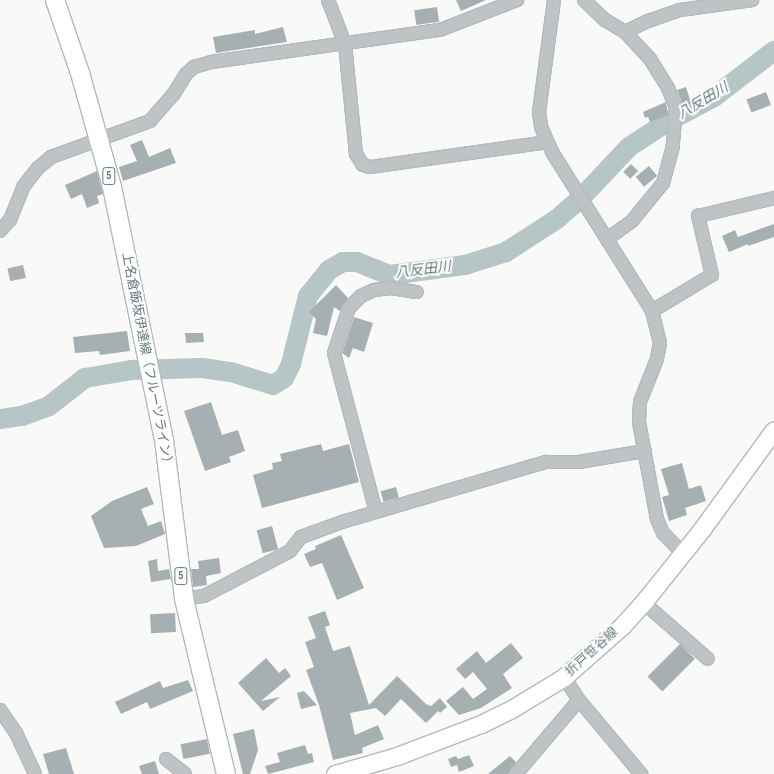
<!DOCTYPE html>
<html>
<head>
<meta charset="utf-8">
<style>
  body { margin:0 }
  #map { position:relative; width:774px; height:774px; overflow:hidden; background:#f9f9f7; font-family:"Sofia Sans Condensed","Noto Sans JP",sans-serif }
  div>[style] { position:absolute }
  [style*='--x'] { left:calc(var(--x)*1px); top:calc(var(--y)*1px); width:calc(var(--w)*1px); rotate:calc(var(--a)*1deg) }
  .river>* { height:20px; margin:-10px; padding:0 10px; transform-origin:10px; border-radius:10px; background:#b6c5c5 }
  .building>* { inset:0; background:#a6b0b3; transform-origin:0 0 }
  .roads { filter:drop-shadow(1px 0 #b3babd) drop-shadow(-1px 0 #b3babd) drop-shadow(0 1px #b3babd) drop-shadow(0 -1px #b3babd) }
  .street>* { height:12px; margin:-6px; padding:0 6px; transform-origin:6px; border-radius:6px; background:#bec4c6 }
  .secondary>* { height:17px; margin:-8.5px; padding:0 8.5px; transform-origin:8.5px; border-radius:8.5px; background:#fff }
  .primary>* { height:18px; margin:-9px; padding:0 9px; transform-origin:9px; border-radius:9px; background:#fff }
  span { translate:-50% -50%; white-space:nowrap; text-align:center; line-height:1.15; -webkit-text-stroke:4px #fff; paint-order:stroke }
  .shield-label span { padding:1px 3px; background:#fff; border:1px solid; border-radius:3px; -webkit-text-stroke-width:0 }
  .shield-label { font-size:12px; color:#66797f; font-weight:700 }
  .street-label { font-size:13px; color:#66797f }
  .water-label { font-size:14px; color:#617779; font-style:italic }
</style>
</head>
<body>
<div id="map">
  <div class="river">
    <div style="--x:0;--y:419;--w:22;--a:-8"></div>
    <div style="--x:22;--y:416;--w:29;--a:-20"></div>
    <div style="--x:49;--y:406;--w:46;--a:-37.9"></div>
    <div style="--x:85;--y:378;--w:48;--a:-9.7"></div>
    <div style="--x:132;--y:370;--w:70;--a:-1.6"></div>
    <div style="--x:202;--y:368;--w:29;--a:8"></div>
    <div style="--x:231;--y:372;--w:44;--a:17.2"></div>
    <div style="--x:273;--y:385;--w:13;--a:-32"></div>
    <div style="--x:284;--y:378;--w:16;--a:-63"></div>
    <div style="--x:291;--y:364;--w:70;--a:-76"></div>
    <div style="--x:308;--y:296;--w:33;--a:-51"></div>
    <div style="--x:329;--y:270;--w:16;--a:-30"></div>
    <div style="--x:343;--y:262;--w:14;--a:0"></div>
    <div style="--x:357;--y:262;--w:35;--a:22"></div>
    <div style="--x:390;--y:275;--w:76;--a:-7.6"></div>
    <div style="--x:465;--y:265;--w:43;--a:-17.6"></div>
    <div style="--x:506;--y:252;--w:61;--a:-32.9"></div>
    <div style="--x:557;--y:219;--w:30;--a:-41"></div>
    <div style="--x:580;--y:199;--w:71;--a:-46.7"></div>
    <div style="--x:629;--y:147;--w:45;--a:-33.3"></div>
    <div style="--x:667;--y:122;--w:53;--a:-28"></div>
    <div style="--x:714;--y:97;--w:76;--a:-37.5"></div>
  </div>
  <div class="building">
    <div style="clip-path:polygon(456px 0,486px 0,461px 11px)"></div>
    <div style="left:437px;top:7px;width:15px;height:23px;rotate:82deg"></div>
    <div style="clip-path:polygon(283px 27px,287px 42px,216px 53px,213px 37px,255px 30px,255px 34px)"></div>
    <div style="clip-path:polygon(686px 87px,691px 103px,683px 105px,677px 90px)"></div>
    <div style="left:766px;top:92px;width:14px;height:21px;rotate:69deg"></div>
    <div style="clip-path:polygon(666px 102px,668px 115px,650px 122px,648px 117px,645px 118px,643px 112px)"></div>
    <div style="clip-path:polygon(142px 140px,149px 157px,170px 148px,176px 163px,123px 181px,119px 167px,137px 161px,130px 145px)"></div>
    <div style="left:631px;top:164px;width:10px;height:11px;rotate:45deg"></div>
    <div style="left:649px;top:166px;width:13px;height:17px;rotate:51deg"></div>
    <div style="clip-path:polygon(97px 171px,103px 194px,97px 196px,99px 203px,87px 208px,82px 194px,71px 199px,65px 185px)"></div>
    <div style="clip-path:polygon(774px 224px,774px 237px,748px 246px,748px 244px,729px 252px,722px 236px,735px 230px,738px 237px)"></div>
    <div style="left:23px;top:265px;width:13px;height:16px;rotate:77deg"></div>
    <div style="clip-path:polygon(336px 285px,348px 298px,340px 311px,334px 307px,327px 336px,313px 333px,316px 319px,309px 312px)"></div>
    <div style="clip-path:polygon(354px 317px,373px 323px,364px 352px,353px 348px,349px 358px,342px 353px)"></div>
    <div style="clip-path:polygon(127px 331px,130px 351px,100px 355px,99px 351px,75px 353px,73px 337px)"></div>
    <div style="clip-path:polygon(185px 333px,203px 333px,204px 342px,186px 343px)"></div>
    <div style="clip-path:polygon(211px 402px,222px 435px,238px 430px,245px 451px,229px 457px,231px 462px,205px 471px,184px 411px)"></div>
    <div style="clip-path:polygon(321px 444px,323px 451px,349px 444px,359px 482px,262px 508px,253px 475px,273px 469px,272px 463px,282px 461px,280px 454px)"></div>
    <div style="clip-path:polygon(682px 463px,689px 489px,701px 485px,706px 501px,685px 508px,687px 515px,669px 521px,662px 497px,669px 495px,661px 469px)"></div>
    <div style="clip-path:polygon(147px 487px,154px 504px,141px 509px,148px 526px,161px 521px,165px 534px,136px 546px,104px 548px,91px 516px,112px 501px)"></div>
    <div style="left:396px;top:487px;width:11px;height:16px;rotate:75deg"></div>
    <div style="left:272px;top:526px;width:24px;height:16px;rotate:75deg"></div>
    <div style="clip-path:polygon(341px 535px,364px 588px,337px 600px,322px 563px,310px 567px,304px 554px,316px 549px,315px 546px)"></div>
    <div style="clip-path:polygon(219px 558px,221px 573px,206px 576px,207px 585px,193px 587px,191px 569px,199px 569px,198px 561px)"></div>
    <div style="clip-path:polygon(157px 559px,158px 571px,169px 569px,171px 579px,151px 582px,148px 561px)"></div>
    <div style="clip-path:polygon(325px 611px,330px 625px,325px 627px,333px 651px,350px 646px,369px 705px,397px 676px,426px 704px,431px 706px,440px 698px,447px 707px,440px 713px,438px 711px,426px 723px,401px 699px,385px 716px,376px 708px,350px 713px,355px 735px,378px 725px,384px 739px,362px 748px,363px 753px,333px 760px,319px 705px,306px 670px,314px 667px,305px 642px,316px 638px,308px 617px)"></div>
    <div style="left:175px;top:613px;width:19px;height:25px;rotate:87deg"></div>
    <div style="clip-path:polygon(511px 643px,523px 658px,503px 674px,512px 688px,481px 708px,459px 715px,446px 701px,463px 687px,473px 699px,487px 689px,473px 672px,465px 679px,456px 669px,477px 651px,486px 663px)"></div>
    <div style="left:680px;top:644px;width:21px;height:46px;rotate:45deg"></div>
    <div style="clip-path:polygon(266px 658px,279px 673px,285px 668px,291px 676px,261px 701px,280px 697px,263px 711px,238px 683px)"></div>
    <div style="clip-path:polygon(188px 680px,193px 691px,150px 709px,147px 702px,121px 714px,115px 702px,160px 681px,163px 688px)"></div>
    <div style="clip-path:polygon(304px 691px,317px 705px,301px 709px,297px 693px)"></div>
    <div style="clip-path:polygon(254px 729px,258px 750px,250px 774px,243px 774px,233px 734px)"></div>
    <div style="left:207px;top:739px;width:15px;height:27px;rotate:79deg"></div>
    <div style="clip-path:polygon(305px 745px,308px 754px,312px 753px,314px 762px,268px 774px,265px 766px,280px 762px,277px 753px)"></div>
    <div style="clip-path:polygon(66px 748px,74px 774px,49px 774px,43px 754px)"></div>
    <div style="clip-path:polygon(469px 755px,474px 766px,459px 772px,457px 765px,451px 767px,448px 759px,456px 756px,458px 759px)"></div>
    <div style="clip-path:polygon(510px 756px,516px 762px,508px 774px,488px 774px)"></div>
    <div style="clip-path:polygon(155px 761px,159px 774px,142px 774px,139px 766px)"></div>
  </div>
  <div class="roads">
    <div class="street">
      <div style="--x:328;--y:0;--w:47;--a:68.9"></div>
      <div style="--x:345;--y:44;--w:111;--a:84.3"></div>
      <div style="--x:356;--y:154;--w:13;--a:58"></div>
      <div style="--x:363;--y:165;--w:7;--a:16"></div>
      <div style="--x:370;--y:167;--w:179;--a:-8"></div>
      <div style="--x:554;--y:0;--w:113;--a:97.6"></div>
      <div style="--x:539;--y:112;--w:15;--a:82"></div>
      <div style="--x:541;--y:127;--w:27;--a:66"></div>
      <div style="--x:552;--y:152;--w:188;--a:57.8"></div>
      <div style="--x:652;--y:311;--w:33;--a:76"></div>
      <div style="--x:660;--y:343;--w:16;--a:101"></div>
      <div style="--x:657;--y:359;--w:46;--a:111.6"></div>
      <div style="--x:640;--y:402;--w:20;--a:93"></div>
      <div style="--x:639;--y:422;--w:99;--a:79.5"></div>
      <div style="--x:657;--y:519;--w:15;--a:67"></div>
      <div style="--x:663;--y:533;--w:29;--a:46"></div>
      <div style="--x:584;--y:0;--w:29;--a:44"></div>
      <div style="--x:605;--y:20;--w:23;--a:31"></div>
      <div style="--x:625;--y:32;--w:37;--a:47"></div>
      <div style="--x:650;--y:59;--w:34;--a:58"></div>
      <div style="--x:668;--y:88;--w:22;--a:68"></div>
      <div style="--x:676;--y:108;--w:38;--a:95"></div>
      <div style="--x:673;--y:146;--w:38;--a:105"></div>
      <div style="--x:663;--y:183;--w:49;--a:129.2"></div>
      <div style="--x:632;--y:221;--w:31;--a:144"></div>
      <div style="--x:625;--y:32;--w:25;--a:-26"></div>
      <div style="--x:648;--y:21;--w:34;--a:-19"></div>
      <div style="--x:680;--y:10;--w:73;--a:-7.9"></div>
      <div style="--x:0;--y:231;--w:15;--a:-48"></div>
      <div style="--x:10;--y:220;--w:35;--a:-68"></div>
      <div style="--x:23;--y:187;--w:24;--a:-52"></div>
      <div style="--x:38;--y:168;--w:17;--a:-40"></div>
      <div style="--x:51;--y:157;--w:105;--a:-20"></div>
      <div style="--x:150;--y:121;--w:35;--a:-49"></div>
      <div style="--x:173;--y:95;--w:25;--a:-58"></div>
      <div style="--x:186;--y:74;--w:11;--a:-41"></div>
      <div style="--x:194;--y:67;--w:18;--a:-16"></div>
      <div style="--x:211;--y:62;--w:231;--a:-8"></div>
      <div style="--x:440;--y:30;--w:83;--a:-21.3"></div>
      <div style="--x:652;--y:311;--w:70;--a:-31"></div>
      <div style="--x:712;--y:275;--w:61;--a:-103.3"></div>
      <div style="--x:698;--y:216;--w:78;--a:-13.3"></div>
      <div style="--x:376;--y:512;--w:164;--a:-104.8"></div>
      <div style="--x:334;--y:353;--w:47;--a:-71.6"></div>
      <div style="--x:349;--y:308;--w:17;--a:-45"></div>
      <div style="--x:361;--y:296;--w:14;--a:-25"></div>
      <div style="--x:374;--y:290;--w:17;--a:-7"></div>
      <div style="--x:391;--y:288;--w:26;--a:9"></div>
      <div style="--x:184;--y:599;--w:20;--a:-9"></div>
      <div style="--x:204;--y:596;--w:97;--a:-27.6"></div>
      <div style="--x:290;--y:551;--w:18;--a:-52"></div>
      <div style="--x:301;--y:537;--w:44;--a:-20.1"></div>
      <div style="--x:342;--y:522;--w:213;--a:-16.4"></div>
      <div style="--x:546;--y:462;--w:33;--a:0"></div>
      <div style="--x:579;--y:462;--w:67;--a:-9.5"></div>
      <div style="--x:643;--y:602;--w:86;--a:41.2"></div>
      <div style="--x:564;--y:677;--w:27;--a:57"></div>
      <div style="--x:579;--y:700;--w:97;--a:50"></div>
      <div style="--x:0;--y:710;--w:28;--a:55"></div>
      <div style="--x:16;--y:733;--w:45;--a:65.1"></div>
      <div style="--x:166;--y:759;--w:24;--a:38"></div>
      <div style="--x:516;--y:774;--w:97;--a:-49.6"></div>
    </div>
    <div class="secondary">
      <div style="--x:335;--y:774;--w:65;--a:-16.2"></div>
      <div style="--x:397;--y:756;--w:90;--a:-20.9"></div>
      <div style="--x:481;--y:724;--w:32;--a:-26"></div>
      <div style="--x:510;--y:710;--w:63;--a:-31.4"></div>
      <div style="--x:564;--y:677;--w:77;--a:-41.3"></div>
      <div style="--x:622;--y:626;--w:36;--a:-48"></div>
      <div style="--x:646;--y:599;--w:90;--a:-51.3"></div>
      <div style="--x:702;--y:529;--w:122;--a:-54"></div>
    </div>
    <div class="primary">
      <div style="--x:55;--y:0;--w:77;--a:71.1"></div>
      <div style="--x:80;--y:73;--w:118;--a:74.3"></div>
      <div style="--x:112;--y:187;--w:258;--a:78.4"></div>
      <div style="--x:164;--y:440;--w:160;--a:82.8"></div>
      <div style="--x:184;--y:599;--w:180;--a:76.5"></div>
    </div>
  </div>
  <div class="shield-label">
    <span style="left:109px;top:176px">5</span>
    <span style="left:181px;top:576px">5</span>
  </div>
  <div class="street-label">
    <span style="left:147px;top:361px;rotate:79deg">上名倉飯坂伊達線（フルーツライン）</span>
    <span style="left:592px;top:652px;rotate:-42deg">折戸笹谷線</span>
  </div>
  <div class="water-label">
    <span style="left:703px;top:101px;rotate:-31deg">八反田川</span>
    <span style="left:423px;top:270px;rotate:-7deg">八反田川</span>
  </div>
</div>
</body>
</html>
